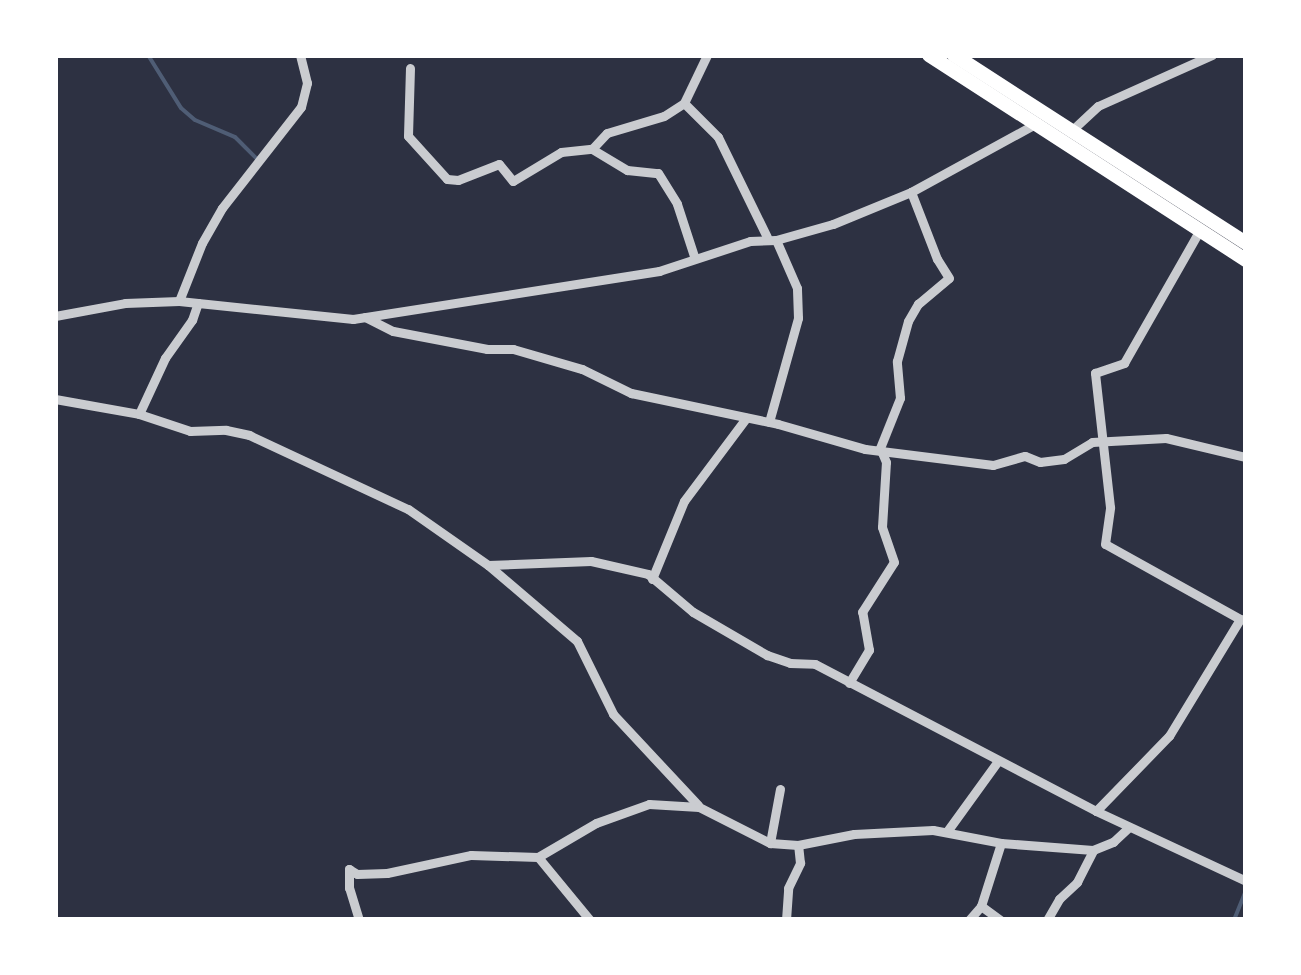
<!DOCTYPE html>
<html>
<head>
<meta charset="utf-8">
<style>
  body { margin:0 }
  #map { position:relative; width:1301px; height:975px; overflow:hidden; background:#2d3142; font-family:Rubik,sans-serif }
  div>[style] { position:absolute }
  [style*='--x'] { left:calc(var(--x)*1px); top:calc(var(--y)*1px); width:calc(var(--w)*1px); rotate:calc(var(--a)*1deg) }
  .stream>* { height:4px; margin:-2px; padding:0 2px; transform-origin:2px; border-radius:2px; background:#4f5d75 }
  .minor>* { height:9px; margin:-4.5px; padding:0 4.5px; transform-origin:4.5px; border-radius:4.5px; background:#caccd0 }
  .trunk>* { height:14px; margin:-7px; padding:0 7px; transform-origin:7px; border-radius:7px; background:#fff }
  span { translate:-50% -50%; white-space:nowrap; text-align:center; line-height:1.15; -webkit-text-stroke:8px #fff; paint-order:stroke }
  .frame { position:absolute; inset:0; border:58px solid #fff; pointer-events:none }
</style>
</head>
<body>
<div id="map">
  <div class="stream">
    <div style="--x:148;--y:55;--w:62;--a:58.1"></div>
    <div style="--x:181;--y:108;--w:18;--a:41"></div>
    <div style="--x:195;--y:120;--w:43;--a:23"></div>
    <div style="--x:235;--y:137;--w:34;--a:45"></div>
    <div style="--x:1234;--y:920;--w:31;--a:-68"></div>
  </div>
  <div class="minor">
    <div style="--x:410;--y:68;--w:68;--a:91.7"></div>
    <div style="--x:408;--y:136;--w:58;--a:47.8"></div>
    <div style="--x:447;--y:179;--w:11;--a:5"></div>
    <div style="--x:458;--y:180;--w:44;--a:-21.3"></div>
    <div style="--x:499;--y:164;--w:22;--a:51"></div>
    <div style="--x:513;--y:181;--w:56;--a:-31.1"></div>
    <div style="--x:561;--y:152;--w:31;--a:-6"></div>
    <div style="--x:592;--y:149;--w:41;--a:31"></div>
    <div style="--x:627;--y:170;--w:31;--a:6"></div>
    <div style="--x:658;--y:173;--w:36;--a:58"></div>
    <div style="--x:677;--y:204;--w:55;--a:71.9"></div>
    <div style="--x:684;--y:103;--w:48;--a:45"></div>
    <div style="--x:718;--y:137;--w:111;--a:63.9"></div>
    <div style="--x:1070;--y:132;--w:38;--a:-43"></div>
    <div style="--x:1098;--y:106;--w:125;--a:-24.1"></div>
    <div style="--x:592;--y:149;--w:22;--a:-47"></div>
    <div style="--x:607;--y:133;--w:59;--a:-16.6"></div>
    <div style="--x:664;--y:116;--w:24;--a:-33"></div>
    <div style="--x:684;--y:103;--w:53;--a:-64.4"></div>
    <div style="--x:198;--y:303;--w:156;--a:5.9"></div>
    <div style="--x:353;--y:319;--w:310;--a:-8.9"></div>
    <div style="--x:659;--y:271;--w:96;--a:-18.2"></div>
    <div style="--x:750;--y:241;--w:26;--a:-2"></div>
    <div style="--x:776;--y:240;--w:59;--a:-15.7"></div>
    <div style="--x:833;--y:224;--w:84;--a:-22.3"></div>
    <div style="--x:911;--y:192;--w:141;--a:-28.7"></div>
    <div style="--x:55;--y:316;--w:71;--a:-10.5"></div>
    <div style="--x:125;--y:303;--w:54;--a:-2.1"></div>
    <div style="--x:365;--y:317;--w:31;--a:27"></div>
    <div style="--x:393;--y:331;--w:96;--a:10.8"></div>
    <div style="--x:487;--y:349;--w:26;--a:0"></div>
    <div style="--x:513;--y:349;--w:72;--a:16.2"></div>
    <div style="--x:582;--y:369;--w:55;--a:26.1"></div>
    <div style="--x:631;--y:393;--w:150;--a:11.9"></div>
    <div style="--x:778;--y:424;--w:91;--a:16"></div>
    <div style="--x:865;--y:449;--w:129;--a:7.1"></div>
    <div style="--x:993;--y:465;--w:33;--a:-16"></div>
    <div style="--x:1025;--y:456;--w:16;--a:22"></div>
    <div style="--x:1040;--y:462;--w:24;--a:-7"></div>
    <div style="--x:1064;--y:459;--w:33;--a:-31"></div>
    <div style="--x:1092;--y:442;--w:74;--a:-3.1"></div>
    <div style="--x:1166;--y:438;--w:82;--a:13.4"></div>
    <div style="--x:55;--y:399;--w:85;--a:10.1"></div>
    <div style="--x:139;--y:414;--w:54;--a:18.4"></div>
    <div style="--x:190;--y:431;--w:36;--a:-2"></div>
    <div style="--x:226;--y:430;--w:24;--a:12"></div>
    <div style="--x:249;--y:435;--w:175;--a:25"></div>
    <div style="--x:408;--y:509;--w:98;--a:35"></div>
    <div style="--x:488;--y:565;--w:103;--a:-2.2"></div>
    <div style="--x:591;--y:561;--w:58;--a:12.8"></div>
    <div style="--x:648;--y:574;--w:59;--a:40.2"></div>
    <div style="--x:693;--y:612;--w:86;--a:30.2"></div>
    <div style="--x:767;--y:655;--w:24;--a:19"></div>
    <div style="--x:790;--y:663;--w:25;--a:2"></div>
    <div style="--x:815;--y:664;--w:317;--a:27.6"></div>
    <div style="--x:1096;--y:811;--w:166;--a:25"></div>
    <div style="--x:139;--y:414;--w:62;--a:-65.1"></div>
    <div style="--x:165;--y:358;--w:47;--a:-54.6"></div>
    <div style="--x:192;--y:320;--w:18;--a:-71"></div>
    <div style="--x:198;--y:303;--w:19;--a:-174"></div>
    <div style="--x:179;--y:301;--w:62;--a:-68.4"></div>
    <div style="--x:202;--y:243;--w:40;--a:-60.3"></div>
    <div style="--x:222;--y:208;--w:128;--a:-52"></div>
    <div style="--x:301;--y:107;--w:25;--a:-76"></div>
    <div style="--x:307;--y:83;--w:29;--a:-104"></div>
    <div style="--x:769;--y:422;--w:108;--a:-74.4"></div>
    <div style="--x:798;--y:318;--w:30;--a:-92"></div>
    <div style="--x:797;--y:288;--w:52;--a:-113.6"></div>
    <div style="--x:488;--y:565;--w:117;--a:40.5"></div>
    <div style="--x:577;--y:641;--w:81;--a:63.7"></div>
    <div style="--x:613;--y:714;--w:125;--a:47"></div>
    <div style="--x:652;--y:579;--w:84;--a:-67.7"></div>
    <div style="--x:684;--y:501;--w:104;--a:-53.2"></div>
    <div style="--x:849;--y:683;--w:39;--a:-59"></div>
    <div style="--x:869;--y:650;--w:39;--a:-100"></div>
    <div style="--x:862;--y:612;--w:59;--a:-57.4"></div>
    <div style="--x:894;--y:562;--w:37;--a:-109"></div>
    <div style="--x:882;--y:527;--w:65;--a:-86.5"></div>
    <div style="--x:886;--y:462;--w:15;--a:-113"></div>
    <div style="--x:880;--y:448;--w:54;--a:-68.2"></div>
    <div style="--x:900;--y:398;--w:37;--a:-95"></div>
    <div style="--x:897;--y:361;--w:41;--a:-74.6"></div>
    <div style="--x:908;--y:321;--w:20;--a:-60"></div>
    <div style="--x:918;--y:304;--w:40;--a:-40"></div>
    <div style="--x:949;--y:278;--w:22;--a:-122"></div>
    <div style="--x:937;--y:259;--w:72;--a:-111.2"></div>
    <div style="--x:1096;--y:811;--w:105;--a:-45.8"></div>
    <div style="--x:1169;--y:736;--w:137;--a:-58.7"></div>
    <div style="--x:1240;--y:619;--w:154;--a:-150.9"></div>
    <div style="--x:1105;--y:544;--w:37;--a:-82"></div>
    <div style="--x:1110;--y:507;--w:135;--a:-96.4"></div>
    <div style="--x:1095;--y:373;--w:31;--a:-19"></div>
    <div style="--x:1124;--y:363;--w:153;--a:-60.3"></div>
    <div style="--x:948;--y:830;--w:85;--a:-54.1"></div>
    <div style="--x:770;--y:843;--w:55;--a:-79.5"></div>
    <div style="--x:538;--y:857;--w:82;--a:50.5"></div>
    <div style="--x:981;--y:906;--w:24;--a:36"></div>
    <div style="--x:359;--y:920;--w:34;--a:-107"></div>
    <div style="--x:349;--y:888;--w:19;--a:-90"></div>
    <div style="--x:349;--y:869;--w:9;--a:32"></div>
    <div style="--x:357;--y:874;--w:30;--a:-2"></div>
    <div style="--x:387;--y:873;--w:86;--a:-12.1"></div>
    <div style="--x:471;--y:855;--w:67;--a:1.7"></div>
    <div style="--x:538;--y:857;--w:67;--a:-30.4"></div>
    <div style="--x:596;--y:823;--w:56;--a:-19.7"></div>
    <div style="--x:649;--y:804;--w:50;--a:3.4"></div>
    <div style="--x:699;--y:807;--w:80;--a:26.9"></div>
    <div style="--x:770;--y:843;--w:28;--a:4"></div>
    <div style="--x:798;--y:845;--w:57;--a:-11.1"></div>
    <div style="--x:854;--y:834;--w:79;--a:-2.9"></div>
    <div style="--x:933;--y:830;--w:69;--a:10.8"></div>
    <div style="--x:1001;--y:843;--w:92;--a:4.4"></div>
    <div style="--x:1093;--y:850;--w:22;--a:-22"></div>
    <div style="--x:1113;--y:842;--w:22;--a:-43"></div>
    <div style="--x:786;--y:920;--w:32;--a:-86"></div>
    <div style="--x:788;--y:888;--w:28;--a:-64"></div>
    <div style="--x:800;--y:863;--w:18;--a:-96"></div>
    <div style="--x:969;--y:920;--w:18;--a:-49"></div>
    <div style="--x:981;--y:906;--w:66;--a:-72.4"></div>
    <div style="--x:1047;--y:920;--w:24;--a:-60"></div>
    <div style="--x:1059;--y:899;--w:25;--a:-43"></div>
    <div style="--x:1077;--y:882;--w:36;--a:-63"></div>
  </div>
  <div class="trunk">
    <div style="--x:929;--y:55;--w:378;--a:32.9"></div>
    <div style="--x:954;--y:55;--w:347;--a:32.8"></div>
  </div>
  <div class="frame"></div>
</div>
</body>
</html>
